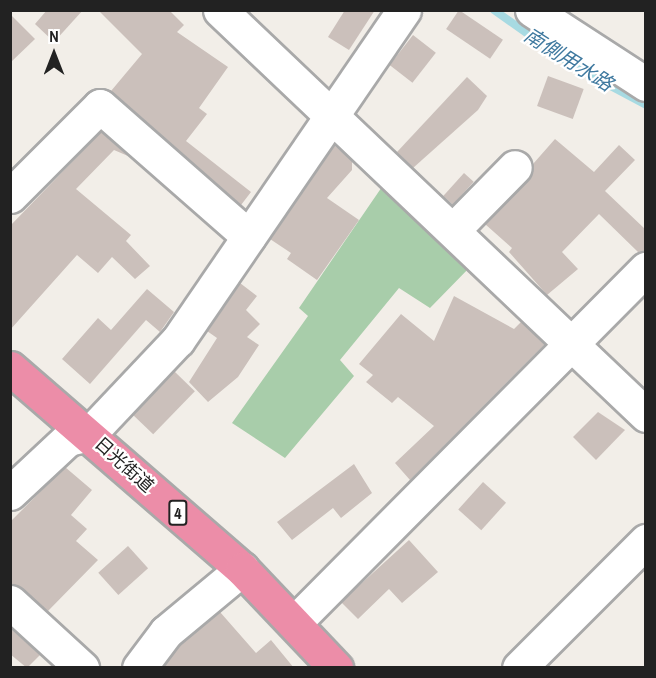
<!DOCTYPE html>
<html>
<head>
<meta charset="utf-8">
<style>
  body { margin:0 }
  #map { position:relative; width:656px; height:678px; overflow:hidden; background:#f2eee8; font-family:"Archivo Narrow","Noto Sans JP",sans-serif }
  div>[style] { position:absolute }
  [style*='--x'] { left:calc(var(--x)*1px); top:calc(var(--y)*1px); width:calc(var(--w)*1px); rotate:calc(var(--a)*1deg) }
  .cemetery>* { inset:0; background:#a8cdaa }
  .stream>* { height:8px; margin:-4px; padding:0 4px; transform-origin:4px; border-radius:4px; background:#a7dae2 }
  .building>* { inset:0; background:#cbc0bb; transform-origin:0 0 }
  .roads { filter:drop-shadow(2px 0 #a9a9a9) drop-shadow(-2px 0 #a9a9a9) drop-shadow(0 2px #a9a9a9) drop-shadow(0 -2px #a9a9a9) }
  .minor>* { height:33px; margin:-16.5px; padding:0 16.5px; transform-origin:16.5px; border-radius:16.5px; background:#fff }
  .highway>* { height:33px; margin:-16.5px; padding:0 16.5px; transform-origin:16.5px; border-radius:16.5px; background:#ec8da8 }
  span { translate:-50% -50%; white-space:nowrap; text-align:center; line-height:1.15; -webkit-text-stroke:4.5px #fff; paint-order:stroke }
  .shield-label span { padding:2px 4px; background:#fff; border:2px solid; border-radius:4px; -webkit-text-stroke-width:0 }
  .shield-label { font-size:16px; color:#222; font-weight:700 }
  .street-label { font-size:18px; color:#222 }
  .water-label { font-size:20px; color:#3f799f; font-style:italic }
  .frame { position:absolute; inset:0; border:12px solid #222; pointer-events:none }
  .north { position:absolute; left:24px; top:24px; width:60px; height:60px; -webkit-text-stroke:4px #fff; paint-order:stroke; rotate:0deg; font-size:16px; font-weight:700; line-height:24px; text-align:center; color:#222 }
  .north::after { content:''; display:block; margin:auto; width:21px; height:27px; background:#222; clip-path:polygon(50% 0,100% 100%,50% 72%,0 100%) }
</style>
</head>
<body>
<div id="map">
  <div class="cemetery">
    <div style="clip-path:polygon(386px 181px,472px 265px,430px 308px,399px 288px,340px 360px,354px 376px,285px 458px,232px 423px,308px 316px,299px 308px)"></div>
  </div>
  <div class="stream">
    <div style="--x:494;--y:10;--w:97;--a:35.3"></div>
    <div style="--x:573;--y:66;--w:83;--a:28.1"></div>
  </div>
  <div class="building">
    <div style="clip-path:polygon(47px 10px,83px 10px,54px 42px,35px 24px)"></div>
    <div style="clip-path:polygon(98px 10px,169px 10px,184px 25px,177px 32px,228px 67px,199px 108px,207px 114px,186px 141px,251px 192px,241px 205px,111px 91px,142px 54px)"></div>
    <div style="clip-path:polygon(345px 10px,375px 10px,349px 50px,328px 37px)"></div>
    <div style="left:459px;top:10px;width:53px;height:23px;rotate:34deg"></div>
    <div style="clip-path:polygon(10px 14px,35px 39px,10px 63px)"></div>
    <div style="left:413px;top:35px;width:29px;height:38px;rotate:38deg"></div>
    <div style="left:548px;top:76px;width:38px;height:32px;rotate:20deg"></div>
    <div style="clip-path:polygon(467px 77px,487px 96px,478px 110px,413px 168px,397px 152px)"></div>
    <div style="clip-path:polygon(101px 132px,128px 156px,114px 150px,76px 189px,131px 235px,126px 241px,150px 266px,135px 279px,112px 257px,98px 273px,77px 255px,10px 330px,10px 226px)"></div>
    <div style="clip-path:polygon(555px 139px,594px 172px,619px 145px,635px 160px,605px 191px,645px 229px,645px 251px,638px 252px,599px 214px,562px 252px,578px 269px,547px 295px,509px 252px,512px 248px,485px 224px,528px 180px,533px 164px)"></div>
    <div style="clip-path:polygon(334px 145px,352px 161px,352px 170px,327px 198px,359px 220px,317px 280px,287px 259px,291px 253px,270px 239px)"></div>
    <div style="left:464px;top:173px;width:13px;height:31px;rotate:42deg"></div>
    <div style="clip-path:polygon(240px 283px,257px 296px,246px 310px,260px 324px,247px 337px,259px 345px,238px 377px,208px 402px,189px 382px,217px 338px,207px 331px)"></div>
    <div style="clip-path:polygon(147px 289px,174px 312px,160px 332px,146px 320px,90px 384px,62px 359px,98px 318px,111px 330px)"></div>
    <div style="clip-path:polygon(454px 296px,514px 329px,521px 322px,545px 344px,410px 480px,395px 463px,434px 426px,398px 397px,392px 403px,366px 382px,373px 375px,359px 364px,401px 314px,434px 341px)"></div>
    <div style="left:174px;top:371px;width:29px;height:60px;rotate:44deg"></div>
    <div style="clip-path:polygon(598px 412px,625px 430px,596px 460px,573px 437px)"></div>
    <div style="clip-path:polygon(354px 464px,372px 493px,341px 518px,333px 508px,292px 540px,277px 522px)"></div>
    <div style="clip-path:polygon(65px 467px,92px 490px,71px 515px,87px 529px,76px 541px,98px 560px,48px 611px,10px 584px,10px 522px)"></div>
    <div style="left:483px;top:482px;width:31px;height:37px;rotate:42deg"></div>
    <div style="clip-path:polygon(409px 540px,438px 572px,402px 603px,389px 589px,358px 619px,341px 602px)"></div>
    <div style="left:128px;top:546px;width:30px;height:40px;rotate:48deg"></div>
    <div style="clip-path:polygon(220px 612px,256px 653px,271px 640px,294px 668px,163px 668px,180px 645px)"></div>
    <div style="clip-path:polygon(10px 628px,40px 655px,27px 668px,10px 654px)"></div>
  </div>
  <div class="roads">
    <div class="minor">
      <div style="--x:220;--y:10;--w:588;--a:43.55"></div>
      <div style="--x:532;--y:10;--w:136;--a:33"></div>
      <div style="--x:10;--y:196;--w:127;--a:-45"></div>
      <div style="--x:100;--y:106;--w:198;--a:41.3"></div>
      <div style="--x:453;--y:230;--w:88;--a:-45.5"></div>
      <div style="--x:10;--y:493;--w:79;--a:-43"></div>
      <div style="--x:68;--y:439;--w:22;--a:-13"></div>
      <div style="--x:89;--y:434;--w:129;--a:-46.6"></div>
      <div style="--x:178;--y:340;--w:400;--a:-55.6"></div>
      <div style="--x:10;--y:602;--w:98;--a:42.5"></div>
      <div style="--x:295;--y:622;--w:498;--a:-45.2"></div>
      <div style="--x:139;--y:668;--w:45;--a:-53.1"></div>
      <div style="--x:166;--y:632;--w:99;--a:-39.7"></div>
      <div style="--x:519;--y:668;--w:180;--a:-45"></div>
    </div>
    <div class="highway">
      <div style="--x:10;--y:368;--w:307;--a:40.9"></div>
      <div style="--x:242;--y:569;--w:137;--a:46.5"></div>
    </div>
  </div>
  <div class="shield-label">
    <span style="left:178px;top:513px">4</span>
  </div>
  <div class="street-label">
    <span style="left:124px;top:465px;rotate:42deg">日光街道</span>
  </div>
  <div class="water-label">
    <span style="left:569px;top:59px;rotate:32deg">南側用水路</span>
  </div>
  <div class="frame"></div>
  <div class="north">N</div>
</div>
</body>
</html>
